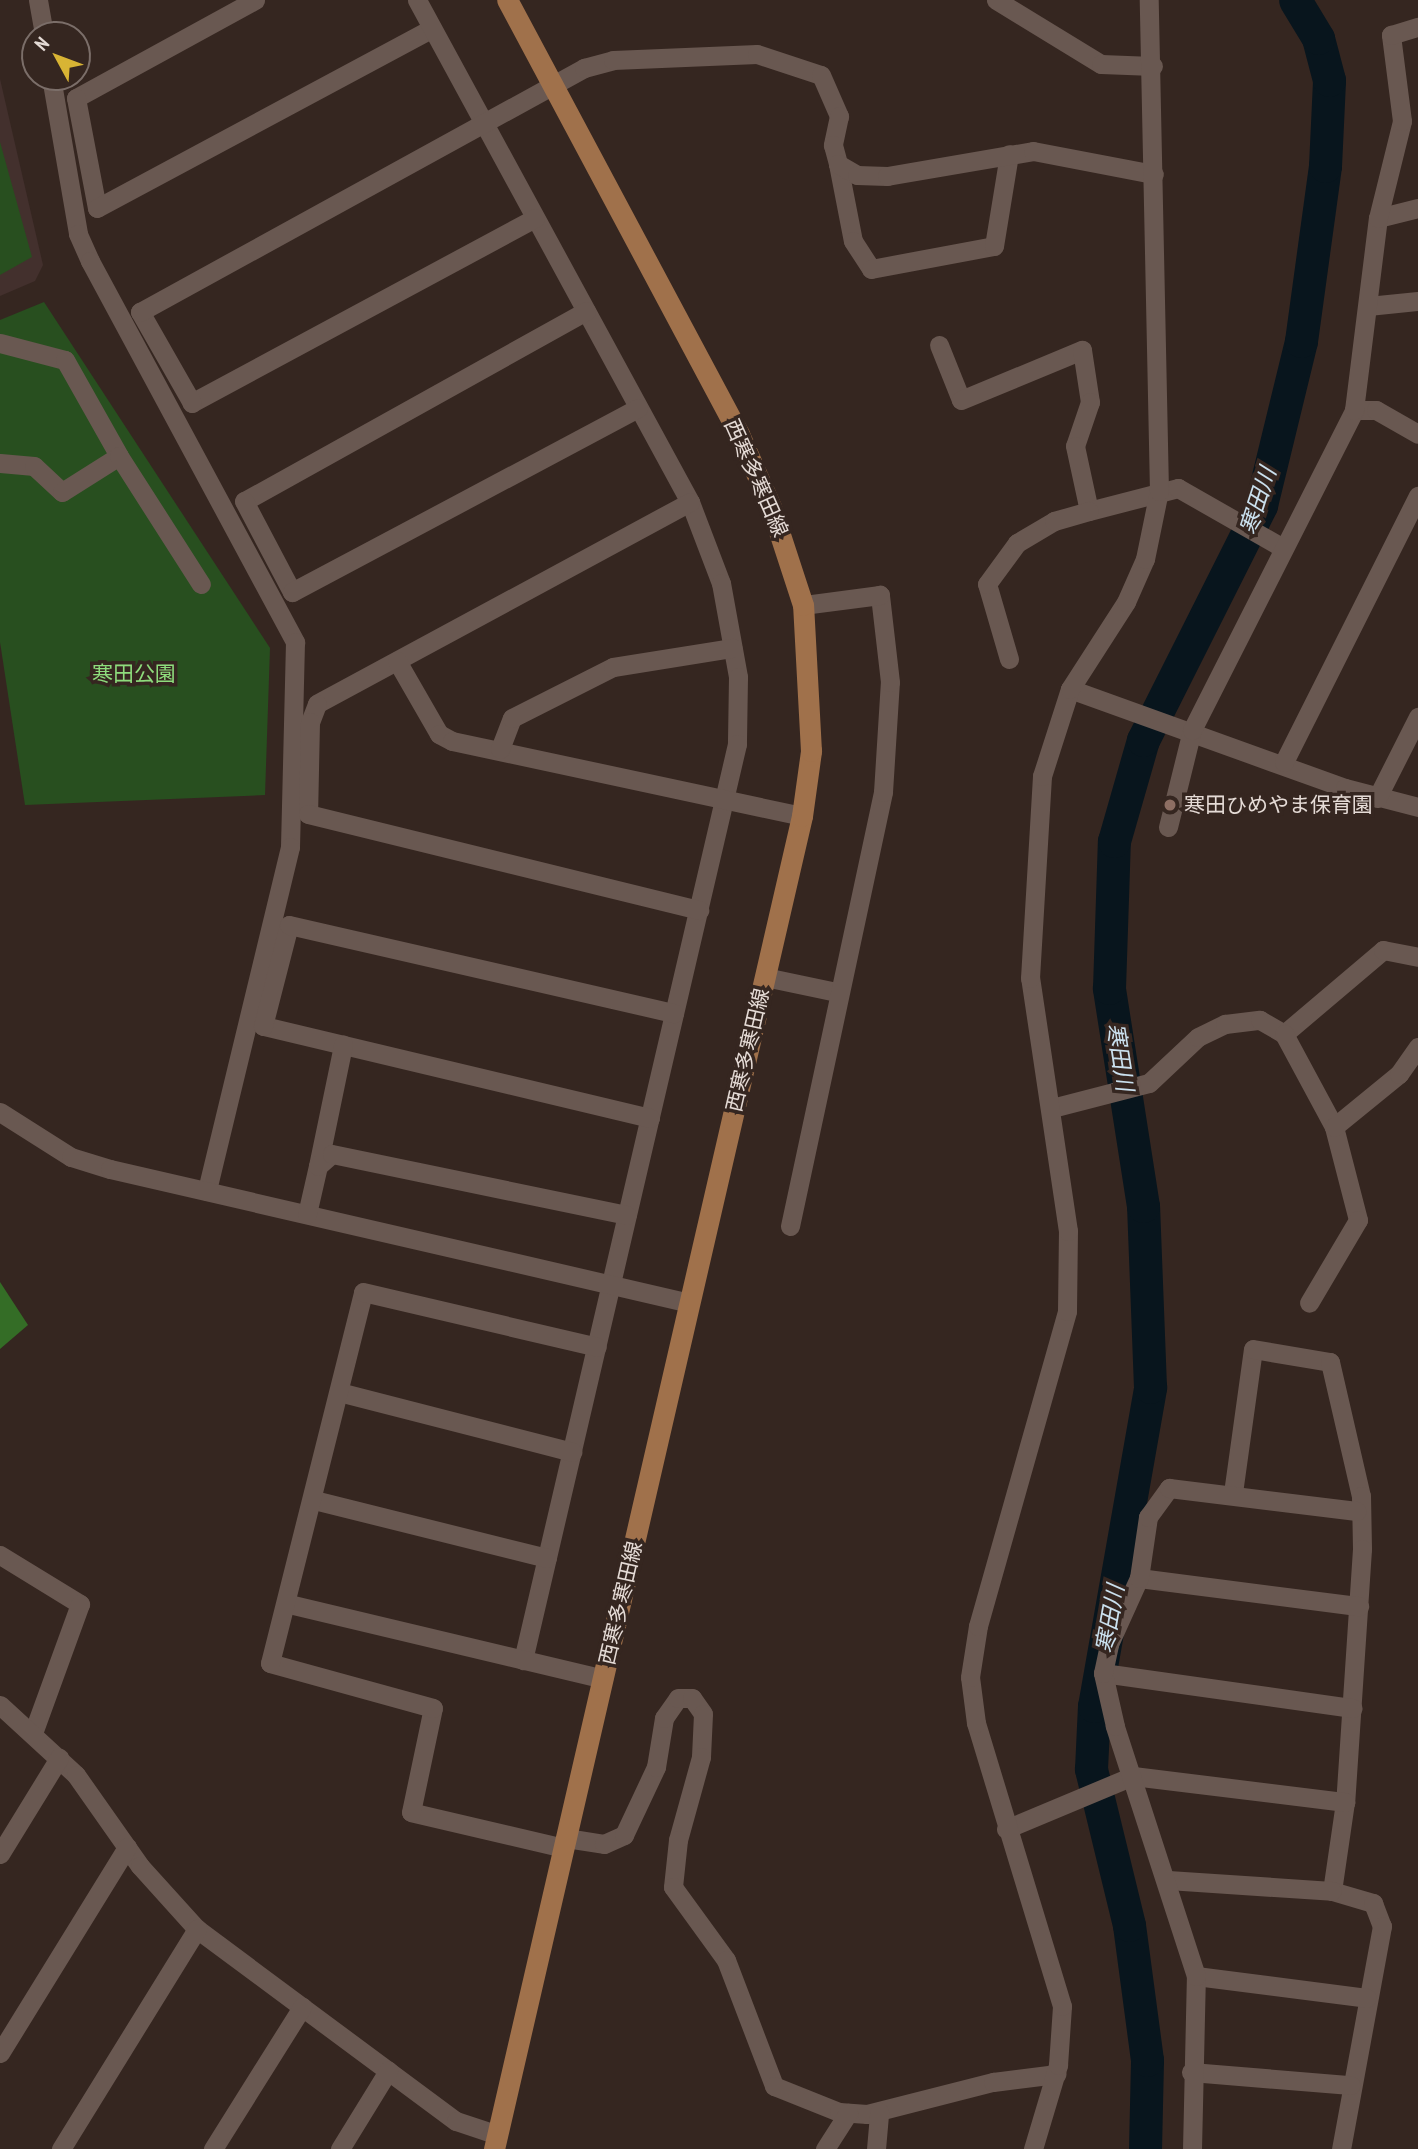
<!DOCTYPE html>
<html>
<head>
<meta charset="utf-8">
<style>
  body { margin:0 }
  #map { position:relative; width:1418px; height:2149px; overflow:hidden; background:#352620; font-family:"PT Sans Narrow","Noto Sans JP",sans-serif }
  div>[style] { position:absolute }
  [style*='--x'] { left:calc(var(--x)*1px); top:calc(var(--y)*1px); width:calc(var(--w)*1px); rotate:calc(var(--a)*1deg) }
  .education>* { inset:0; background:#43302d }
  .green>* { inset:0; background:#284f1f }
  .forest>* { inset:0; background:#346d26 }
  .river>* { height:33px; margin:-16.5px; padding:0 16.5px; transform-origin:16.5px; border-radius:16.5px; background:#08151d }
  .minor>* { height:19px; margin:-9.5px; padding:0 9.5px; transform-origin:9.5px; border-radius:9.5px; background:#695851 }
  .major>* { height:21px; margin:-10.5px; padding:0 10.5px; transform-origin:10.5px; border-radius:10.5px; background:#a0714b }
  .dots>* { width:19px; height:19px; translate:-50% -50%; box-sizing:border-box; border:4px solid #352620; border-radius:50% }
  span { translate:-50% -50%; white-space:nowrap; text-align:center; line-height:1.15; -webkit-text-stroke:7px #352620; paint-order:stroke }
  .street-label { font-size:21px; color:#e5dbd6 }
  .park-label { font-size:21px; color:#8edc7c }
  .poi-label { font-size:21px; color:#e5dbd6 }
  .left { translate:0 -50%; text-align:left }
  .water-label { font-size:23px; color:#cbe1ef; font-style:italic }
  .north { position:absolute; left:21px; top:21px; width:70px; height:70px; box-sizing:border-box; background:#352620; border:2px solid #7b6e69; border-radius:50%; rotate:311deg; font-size:19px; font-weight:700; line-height:28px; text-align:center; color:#e5dbd6 }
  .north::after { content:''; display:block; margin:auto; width:24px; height:32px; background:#d8b434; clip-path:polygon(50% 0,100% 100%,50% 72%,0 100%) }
</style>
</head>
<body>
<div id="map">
  <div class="education">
    <div style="clip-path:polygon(0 79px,43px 265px,35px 281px,0 296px)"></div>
  </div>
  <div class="green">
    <div style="clip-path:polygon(0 142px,32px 257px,0 275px)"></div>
    <div style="clip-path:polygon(44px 302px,270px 648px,265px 795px,25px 805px,0 642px,0 320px)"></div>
  </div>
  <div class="forest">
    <div style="clip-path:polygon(0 1282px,28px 1325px,0 1349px)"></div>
  </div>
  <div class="river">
    <div style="--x:1145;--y:2149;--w:89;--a:-88.7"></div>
    <div style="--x:1147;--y:2060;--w:136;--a:-97.6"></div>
    <div style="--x:1129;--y:1925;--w:161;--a:-103.7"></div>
    <div style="--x:1091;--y:1769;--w:63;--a:-87.3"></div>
    <div style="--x:1094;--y:1706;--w:324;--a:-80"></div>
    <div style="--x:1150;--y:1387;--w:181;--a:-92.2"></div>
    <div style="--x:1143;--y:1206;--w:221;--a:-98.9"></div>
    <div style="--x:1109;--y:988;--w:147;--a:-88.1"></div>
    <div style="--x:1114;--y:841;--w:105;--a:-74"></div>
    <div style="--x:1143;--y:740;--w:263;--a:-63.3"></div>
    <div style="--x:1261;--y:505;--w:169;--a:-76.3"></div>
    <div style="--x:1301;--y:341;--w:177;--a:-82.2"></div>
    <div style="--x:1325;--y:166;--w:86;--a:-87.3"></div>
    <div style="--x:1329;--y:80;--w:43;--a:-104.7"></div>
    <div style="--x:1318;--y:38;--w:44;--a:-121.2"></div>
  </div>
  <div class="minor">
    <div style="--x:38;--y:0;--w:36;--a:80"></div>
    <div style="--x:255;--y:0;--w:204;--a:151.3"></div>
    <div style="--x:76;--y:98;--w:112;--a:79.2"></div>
    <div style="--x:97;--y:208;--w:380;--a:-28.2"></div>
    <div style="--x:417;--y:0;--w:571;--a:61.46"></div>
    <div style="--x:690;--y:502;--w:87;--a:69.1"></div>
    <div style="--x:721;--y:583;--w:96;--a:79.7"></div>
    <div style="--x:738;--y:677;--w:67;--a:90.9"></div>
    <div style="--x:737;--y:744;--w:941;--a:103.15"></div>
    <div style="--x:996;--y:0;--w:123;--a:31.4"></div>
    <div style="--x:1101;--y:64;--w:52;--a:2.2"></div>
    <div style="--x:51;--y:77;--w:159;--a:80.2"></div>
    <div style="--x:78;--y:234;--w:30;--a:66"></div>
    <div style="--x:90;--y:261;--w:433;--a:61.7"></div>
    <div style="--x:295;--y:642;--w:205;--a:91.4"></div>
    <div style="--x:290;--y:847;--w:354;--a:103.6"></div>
    <div style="--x:838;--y:164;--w:78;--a:79"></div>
    <div style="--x:853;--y:241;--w:33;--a:57"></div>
    <div style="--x:871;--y:269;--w:125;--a:-10.6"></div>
    <div style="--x:994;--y:246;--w:93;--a:-80.7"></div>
    <div style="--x:535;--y:218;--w:390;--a:151.7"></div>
    <div style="--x:192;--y:403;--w:105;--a:-119.7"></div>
    <div style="--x:140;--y:312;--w:507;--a:-28.79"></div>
    <div style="--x:584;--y:68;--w:30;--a:-15"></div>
    <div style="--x:613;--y:60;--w:144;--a:-2.4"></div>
    <div style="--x:757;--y:54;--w:67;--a:18.2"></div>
    <div style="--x:821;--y:75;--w:45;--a:66.3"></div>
    <div style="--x:839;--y:116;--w:30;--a:102"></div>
    <div style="--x:833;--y:145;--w:20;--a:75"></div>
    <div style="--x:838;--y:164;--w:22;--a:30"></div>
    <div style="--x:857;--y:175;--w:30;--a:2"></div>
    <div style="--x:887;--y:176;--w:148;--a:-9.7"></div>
    <div style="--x:1033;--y:151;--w:123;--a:10.8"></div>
    <div style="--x:1378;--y:218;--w:41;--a:-14"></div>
    <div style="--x:1368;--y:306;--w:50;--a:-5.7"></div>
    <div style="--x:586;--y:311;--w:391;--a:150.9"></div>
    <div style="--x:244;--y:501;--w:103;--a:62.2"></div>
    <div style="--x:292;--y:592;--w:392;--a:-28"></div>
    <div style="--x:0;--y:343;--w:67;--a:14.7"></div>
    <div style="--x:65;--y:360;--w:110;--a:60.6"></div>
    <div style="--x:939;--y:345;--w:59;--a:68.2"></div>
    <div style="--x:961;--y:400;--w:131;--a:-22.5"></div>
    <div style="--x:1082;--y:350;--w:53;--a:81.3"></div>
    <div style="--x:1090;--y:402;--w:46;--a:108.8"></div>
    <div style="--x:1075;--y:446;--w:66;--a:77.8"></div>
    <div style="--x:1089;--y:511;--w:92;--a:-14.5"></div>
    <div style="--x:1178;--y:488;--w:121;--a:29.7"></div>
    <div style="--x:1354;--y:410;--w:22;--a:0"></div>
    <div style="--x:1376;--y:410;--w:48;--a:29.7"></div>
    <div style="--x:0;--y:463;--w:34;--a:5"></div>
    <div style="--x:34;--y:466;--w:38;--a:43"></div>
    <div style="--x:62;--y:492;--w:67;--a:-32.3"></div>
    <div style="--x:119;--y:456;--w:152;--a:57.4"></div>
    <div style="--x:690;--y:502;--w:424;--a:151.6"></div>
    <div style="--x:317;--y:704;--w:19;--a:111"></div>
    <div style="--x:310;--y:722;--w:92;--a:91.2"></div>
    <div style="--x:308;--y:814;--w:403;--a:13.8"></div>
    <div style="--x:1009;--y:659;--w:78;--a:-106.3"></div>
    <div style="--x:987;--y:584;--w:51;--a:-53.8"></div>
    <div style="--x:1017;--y:543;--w:43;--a:-30.7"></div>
    <div style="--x:1054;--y:521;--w:36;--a:-16"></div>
    <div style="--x:397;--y:661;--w:84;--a:60.1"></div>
    <div style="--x:439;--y:734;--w:15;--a:28"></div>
    <div style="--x:452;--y:741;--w:358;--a:12.1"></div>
    <div style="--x:1070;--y:689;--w:292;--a:19.8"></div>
    <div style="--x:1345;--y:788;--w:75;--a:14.6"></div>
    <div style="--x:500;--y:749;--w:33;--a:-69"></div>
    <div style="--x:512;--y:718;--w:113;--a:-26.8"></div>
    <div style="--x:613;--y:667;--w:121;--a:-9.1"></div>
    <div style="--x:1284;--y:762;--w:298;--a:-63.3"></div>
    <div style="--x:1377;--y:798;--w:91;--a:-63.2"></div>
    <div style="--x:1168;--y:827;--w:100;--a:-76.1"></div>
    <div style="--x:1192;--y:730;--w:359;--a:-63.1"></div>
    <div style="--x:1354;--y:410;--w:193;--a:-82.9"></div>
    <div style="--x:1378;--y:218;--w:100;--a:-76.1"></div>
    <div style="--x:1402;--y:121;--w:87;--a:-97.3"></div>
    <div style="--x:1391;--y:35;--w:28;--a:-17"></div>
    <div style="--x:765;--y:977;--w:73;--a:11.9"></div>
    <div style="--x:1284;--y:1034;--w:130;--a:-40.3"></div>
    <div style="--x:1383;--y:950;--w:36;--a:11"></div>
    <div style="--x:1052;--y:1108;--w:100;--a:-14.5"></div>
    <div style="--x:1149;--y:1083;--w:67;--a:-43.2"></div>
    <div style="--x:1198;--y:1037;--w:30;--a:-26"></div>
    <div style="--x:1225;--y:1024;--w:35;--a:-7"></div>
    <div style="--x:1260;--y:1020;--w:28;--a:30"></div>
    <div style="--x:1284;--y:1034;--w:106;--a:61.7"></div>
    <div style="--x:1334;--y:1127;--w:96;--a:75.5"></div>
    <div style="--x:1358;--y:1220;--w:96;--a:120.6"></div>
    <div style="--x:0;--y:1112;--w:84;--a:32.4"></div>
    <div style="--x:71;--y:1157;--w:41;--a:17.1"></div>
    <div style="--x:110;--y:1169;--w:595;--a:13.01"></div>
    <div style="--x:650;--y:1118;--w:398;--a:-166.6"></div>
    <div style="--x:263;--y:1026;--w:104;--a:-75.6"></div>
    <div style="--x:289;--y:925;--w:395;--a:12.9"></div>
    <div style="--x:1334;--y:1127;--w:84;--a:-39.2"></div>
    <div style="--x:1399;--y:1074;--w:33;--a:-55"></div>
    <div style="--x:318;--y:1166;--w:124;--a:-78.3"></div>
    <div style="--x:307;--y:1214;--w:49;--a:-77.1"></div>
    <div style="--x:318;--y:1166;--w:18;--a:-41"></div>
    <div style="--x:332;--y:1154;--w:301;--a:11.7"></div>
    <div style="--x:790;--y:1226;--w:444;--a:-77.9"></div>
    <div style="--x:883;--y:792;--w:110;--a:-86.4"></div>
    <div style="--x:890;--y:682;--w:88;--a:-96.6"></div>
    <div style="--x:880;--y:595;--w:78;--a:172.6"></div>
    <div style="--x:339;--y:1392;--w:241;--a:14.4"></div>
    <div style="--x:1233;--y:1493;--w:145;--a:-82.1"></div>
    <div style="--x:1253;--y:1349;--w:78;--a:9.6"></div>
    <div style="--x:1330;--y:1362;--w:138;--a:77"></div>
    <div style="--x:1361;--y:1496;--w:53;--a:88.9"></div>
    <div style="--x:1362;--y:1549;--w:254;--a:93.8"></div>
    <div style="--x:1345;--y:1802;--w:90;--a:98.3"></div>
    <div style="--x:1332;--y:1891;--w:43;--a:16.3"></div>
    <div style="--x:1373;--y:1903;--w:25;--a:69"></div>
    <div style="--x:1382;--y:1926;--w:227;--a:100.4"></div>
    <div style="--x:314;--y:1500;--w:240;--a:14"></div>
    <div style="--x:0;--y:1555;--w:94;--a:31.5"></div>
    <div style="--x:80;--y:1604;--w:137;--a:110"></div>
    <div style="--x:1139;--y:1578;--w:222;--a:7.3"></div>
    <div style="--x:289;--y:1604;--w:323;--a:13.4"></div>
    <div style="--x:1103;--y:1673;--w:252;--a:8"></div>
    <div style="--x:0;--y:1705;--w:103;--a:42.6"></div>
    <div style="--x:76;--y:1775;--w:111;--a:54.9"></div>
    <div style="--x:140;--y:1866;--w:85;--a:47.9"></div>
    <div style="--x:197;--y:1929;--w:322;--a:36.6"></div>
    <div style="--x:456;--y:2121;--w:44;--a:18.4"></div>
    <div style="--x:1006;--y:1829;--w:138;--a:-22.7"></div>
    <div style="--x:1133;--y:1776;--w:214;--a:7"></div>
    <div style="--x:566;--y:1838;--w:38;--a:9"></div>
    <div style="--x:604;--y:1844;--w:22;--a:-24"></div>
    <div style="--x:624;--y:1835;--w:75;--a:-64.8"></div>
    <div style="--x:656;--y:1767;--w:50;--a:-80.7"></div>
    <div style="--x:664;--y:1718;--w:24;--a:-55"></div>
    <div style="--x:678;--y:1698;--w:14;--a:0"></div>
    <div style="--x:692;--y:1698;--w:19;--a:55"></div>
    <div style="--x:703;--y:1714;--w:43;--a:92.7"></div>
    <div style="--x:701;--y:1757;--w:86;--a:105.5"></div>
    <div style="--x:678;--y:1840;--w:47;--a:96.1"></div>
    <div style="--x:673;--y:1887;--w:90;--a:54"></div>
    <div style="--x:726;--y:1960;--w:135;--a:69.1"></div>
    <div style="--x:774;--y:2086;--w:70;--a:21.8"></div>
    <div style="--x:839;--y:2112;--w:28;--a:4"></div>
    <div style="--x:867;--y:2114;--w:130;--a:-14.3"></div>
    <div style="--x:993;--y:2082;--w:64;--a:-7.2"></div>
    <div style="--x:564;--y:1848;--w:157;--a:-166.8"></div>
    <div style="--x:411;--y:1812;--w:106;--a:-78.1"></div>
    <div style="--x:433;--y:1708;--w:169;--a:-164.6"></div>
    <div style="--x:270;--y:1663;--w:382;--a:-75.9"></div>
    <div style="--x:363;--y:1292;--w:240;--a:13.2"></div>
    <div style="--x:0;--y:1854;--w:113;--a:-58.4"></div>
    <div style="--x:1168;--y:1880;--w:164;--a:3.8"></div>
    <div style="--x:1196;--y:1976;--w:172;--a:7.3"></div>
    <div style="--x:0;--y:2053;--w:242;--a:-58.3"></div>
    <div style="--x:1191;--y:2072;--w:160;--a:4.7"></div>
    <div style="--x:61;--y:2149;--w:259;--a:-58.3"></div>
    <div style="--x:213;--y:2149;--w:168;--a:-57.9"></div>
    <div style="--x:340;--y:2149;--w:92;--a:-58.4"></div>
    <div style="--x:825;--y:2149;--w:43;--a:-57.4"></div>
    <div style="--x:876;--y:2149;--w:37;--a:-85"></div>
    <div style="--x:1033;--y:2149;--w:88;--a:-73.4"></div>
    <div style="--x:1058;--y:2065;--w:59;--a:-86.1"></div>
    <div style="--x:1062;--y:2006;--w:296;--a:-106.9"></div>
    <div style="--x:976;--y:1723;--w:46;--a:-97.4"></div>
    <div style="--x:970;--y:1677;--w:52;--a:-81.1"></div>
    <div style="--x:978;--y:1626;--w:327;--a:-74.2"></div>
    <div style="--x:1067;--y:1311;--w:80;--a:-89.3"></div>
    <div style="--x:1068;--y:1231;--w:256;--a:-98.5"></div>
    <div style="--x:1030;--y:978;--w:202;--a:-86.6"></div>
    <div style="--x:1042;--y:776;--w:91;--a:-72.2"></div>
    <div style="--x:1070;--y:689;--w:103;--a:-57.2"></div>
    <div style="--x:1126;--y:602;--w:47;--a:-66.2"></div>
    <div style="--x:1145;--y:559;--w:69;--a:-78.4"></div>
    <div style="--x:1159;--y:491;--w:491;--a:-91.2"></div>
    <div style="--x:1192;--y:2149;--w:173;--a:-88.7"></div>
    <div style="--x:1196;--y:1976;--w:263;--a:-108"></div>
    <div style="--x:1115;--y:1726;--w:54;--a:-102.8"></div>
    <div style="--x:1103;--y:1673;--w:30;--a:-78"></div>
    <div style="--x:1109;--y:1644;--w:72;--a:-65.6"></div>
    <div style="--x:1139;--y:1578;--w:62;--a:-81.6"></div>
    <div style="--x:1148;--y:1517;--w:36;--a:-54"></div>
    <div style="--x:1169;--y:1488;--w:189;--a:7"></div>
  </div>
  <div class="major">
    <div style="--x:494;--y:2149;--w:1368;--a:-76.99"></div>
    <div style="--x:802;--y:816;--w:66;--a:-82.1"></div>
    <div style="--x:811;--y:751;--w:146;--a:-93.1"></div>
    <div style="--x:803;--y:605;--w:103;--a:-108.1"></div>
    <div style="--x:771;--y:507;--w:80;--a:-113.7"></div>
    <div style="--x:739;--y:434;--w:492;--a:-118.1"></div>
  </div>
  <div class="dots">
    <div style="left:1170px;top:805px;background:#8d6e63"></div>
  </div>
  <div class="street-label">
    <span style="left:756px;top:478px;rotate:66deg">西寒多寒田線</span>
    <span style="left:748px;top:1050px;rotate:-77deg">西寒多寒田線</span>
    <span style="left:621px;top:1603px;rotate:-77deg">西寒多寒田線</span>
  </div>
  <div class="park-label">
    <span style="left:134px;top:674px">寒田公園</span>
  </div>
  <div class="poi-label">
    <span class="left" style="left:1184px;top:805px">寒田ひめやま保育園</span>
  </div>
  <div class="water-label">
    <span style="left:1258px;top:501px;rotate:-72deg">寒田川</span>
    <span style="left:1120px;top:1057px;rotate:81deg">寒田川</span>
    <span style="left:1110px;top:1619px;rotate:-80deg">寒田川</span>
  </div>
  <div class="north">N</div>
</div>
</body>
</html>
